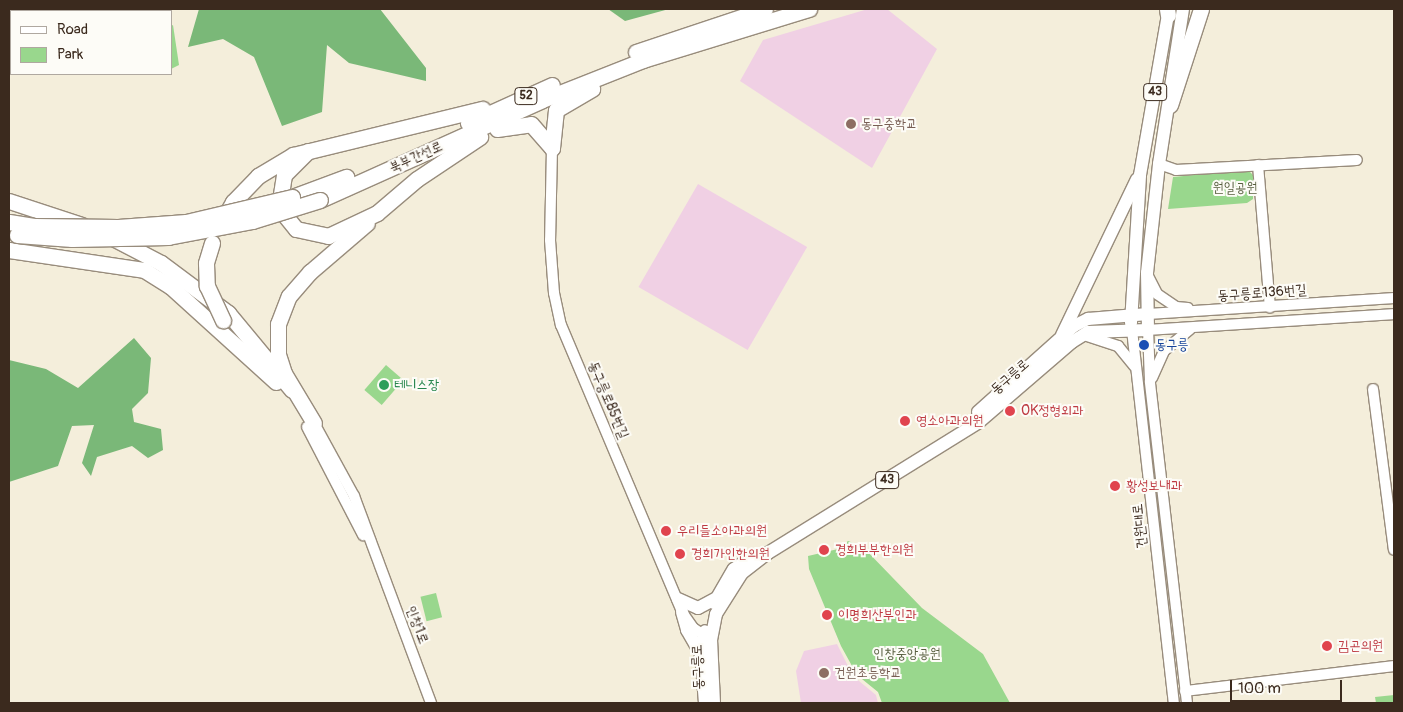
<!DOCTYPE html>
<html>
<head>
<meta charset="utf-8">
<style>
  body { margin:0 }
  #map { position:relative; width:1403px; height:712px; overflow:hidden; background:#f4eedb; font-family:Pangolin,"Poor Story",sans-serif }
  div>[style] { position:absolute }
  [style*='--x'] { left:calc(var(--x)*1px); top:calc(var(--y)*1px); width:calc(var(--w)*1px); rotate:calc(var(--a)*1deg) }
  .built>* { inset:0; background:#f0d0e4; transform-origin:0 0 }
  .green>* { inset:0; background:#99d78d; transform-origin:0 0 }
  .forest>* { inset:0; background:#7ab878 }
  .roads { filter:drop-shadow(1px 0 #988c7c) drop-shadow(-1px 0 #988c7c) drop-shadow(0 1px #988c7c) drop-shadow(0 -1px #988c7c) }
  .minor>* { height:10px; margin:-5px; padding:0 5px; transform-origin:5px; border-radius:5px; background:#fff }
  .major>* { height:12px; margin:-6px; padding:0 6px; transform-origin:6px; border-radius:6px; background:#fff }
  .highway>* { height:15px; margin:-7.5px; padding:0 7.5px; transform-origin:7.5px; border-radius:7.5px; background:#fff }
  .bridges { filter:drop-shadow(1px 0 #988c7c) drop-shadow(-1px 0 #988c7c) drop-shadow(0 1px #988c7c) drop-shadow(0 -1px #988c7c) }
  .highway-bridge>* { height:15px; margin:-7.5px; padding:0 7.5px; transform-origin:7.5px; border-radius:7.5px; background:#fff }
  .dots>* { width:14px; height:14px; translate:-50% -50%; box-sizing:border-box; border:2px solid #fdfcf7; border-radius:50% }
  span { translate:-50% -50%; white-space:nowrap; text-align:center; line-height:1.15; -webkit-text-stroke:4px #fdfcf7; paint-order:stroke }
  .shield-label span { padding:1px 4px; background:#fdfcf7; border:1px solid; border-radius:4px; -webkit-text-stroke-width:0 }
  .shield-label { font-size:12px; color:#3b2a1e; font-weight:700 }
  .education-label { font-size:14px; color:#785e54 }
  .left { translate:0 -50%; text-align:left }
  .street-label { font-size:14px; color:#3b2a1e }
  .park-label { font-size:14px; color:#575e3f }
  .transit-label { font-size:14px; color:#164399 }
  .leisure-label { font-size:14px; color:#27864d }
  .health-label { font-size:14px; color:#be3a42 }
  .frame { position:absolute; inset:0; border:10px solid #3b2a1e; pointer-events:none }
  .legend { position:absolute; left:10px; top:10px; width:162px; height:65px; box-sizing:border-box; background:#fdfcf7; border:1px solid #afa8a0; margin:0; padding:6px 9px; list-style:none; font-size:15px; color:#3b2a1e }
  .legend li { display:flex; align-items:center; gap:10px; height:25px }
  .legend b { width:25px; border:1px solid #afa8a0 }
  .scale { position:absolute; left:1230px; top:680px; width:112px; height:22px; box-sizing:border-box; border:2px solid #3b2a1e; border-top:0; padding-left:6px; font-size:15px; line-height:18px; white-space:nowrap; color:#3b2a1e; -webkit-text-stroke:4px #fdfcf7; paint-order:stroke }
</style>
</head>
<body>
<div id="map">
  <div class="built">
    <div style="clip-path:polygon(868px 9px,887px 9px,937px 49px,872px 168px,740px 81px,763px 40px)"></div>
    <div style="left:698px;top:184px;width:126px;height:119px;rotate:30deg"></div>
    <div style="clip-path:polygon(837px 644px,853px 676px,876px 695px,878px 703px,801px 703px,796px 671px,804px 651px)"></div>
  </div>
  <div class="green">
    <div style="clip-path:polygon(173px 25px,179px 65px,171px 69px,171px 26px)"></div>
    <div style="clip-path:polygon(1248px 170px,1253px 175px,1253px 199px,1247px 203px,1168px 209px,1173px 177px)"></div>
    <div style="left:386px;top:365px;width:23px;height:33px;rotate:41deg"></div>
    <div style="clip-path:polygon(848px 541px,862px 546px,922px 608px,983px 654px,1010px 703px,882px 703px,878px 692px,857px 675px,841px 646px,809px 569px,808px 556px,838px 549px)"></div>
    <div style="left:436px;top:593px;width:25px;height:16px;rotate:76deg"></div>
    <div style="clip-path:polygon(1394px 695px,1394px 703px,1376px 703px,1375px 697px)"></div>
  </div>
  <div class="forest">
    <div style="clip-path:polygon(199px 9px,380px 9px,426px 68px,426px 81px,349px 63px,327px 45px,322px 112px,282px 126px,254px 57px,223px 39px,188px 47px)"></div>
    <div style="clip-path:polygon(608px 9px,669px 9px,625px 21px)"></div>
    <div style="clip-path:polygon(134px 338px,151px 358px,148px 393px,132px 409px,134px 422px,161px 429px,163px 450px,148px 458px,132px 446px,97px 457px,91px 476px,82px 463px,94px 425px,72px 426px,58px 466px,9px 482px,9px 360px,46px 369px,78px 388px)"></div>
  </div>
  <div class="roads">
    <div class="minor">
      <div style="--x:552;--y:148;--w:92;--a:91.2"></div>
      <div style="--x:550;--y:240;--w:53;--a:85.7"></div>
      <div style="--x:554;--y:293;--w:33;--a:78"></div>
      <div style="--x:561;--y:325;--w:311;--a:67.1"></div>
      <div style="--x:682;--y:612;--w:19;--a:55"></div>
      <div style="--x:693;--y:628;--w:20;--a:33"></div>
      <div style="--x:1159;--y:164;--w:18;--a:19"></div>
      <div style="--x:1176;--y:170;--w:181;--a:-3.2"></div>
      <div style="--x:1258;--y:165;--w:143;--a:85.2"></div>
      <div style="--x:1148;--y:276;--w:20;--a:63"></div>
      <div style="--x:1157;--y:294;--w:23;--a:34"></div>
      <div style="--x:1176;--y:307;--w:12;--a:5"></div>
      <div style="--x:1148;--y:314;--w:247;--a:-3.7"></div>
      <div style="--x:1132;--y:330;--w:375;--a:83.6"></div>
      <div style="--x:1084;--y:335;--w:36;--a:18"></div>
      <div style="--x:1118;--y:346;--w:26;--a:51"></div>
      <div style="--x:1152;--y:378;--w:30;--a:-66"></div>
      <div style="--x:1164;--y:351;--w:34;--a:-40"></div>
      <div style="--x:1373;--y:389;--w:162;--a:82.6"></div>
      <div style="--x:314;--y:423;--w:83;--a:61.3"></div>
      <div style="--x:354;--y:496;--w:221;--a:69.6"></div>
      <div style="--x:307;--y:427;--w:122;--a:62.6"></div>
      <div style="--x:1185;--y:691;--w:210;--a:-6.8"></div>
      <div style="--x:1187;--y:703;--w:324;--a:-96.6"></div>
      <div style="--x:1150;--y:381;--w:51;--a:-92.2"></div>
      <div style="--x:1148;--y:330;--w:247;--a:-3.7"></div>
    </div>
    <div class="major">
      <div style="--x:1131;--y:323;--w:148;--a:-86.5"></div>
      <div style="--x:1140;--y:175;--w:169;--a:-80.1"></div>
      <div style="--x:1062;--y:335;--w:173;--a:-64.3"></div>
      <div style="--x:978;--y:412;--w:129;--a:-41.9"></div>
      <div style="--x:1074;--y:326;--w:16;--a:-27"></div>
      <div style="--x:1088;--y:319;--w:60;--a:-4.8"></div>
      <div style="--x:678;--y:599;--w:22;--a:24"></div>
      <div style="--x:698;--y:608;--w:19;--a:-28"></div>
      <div style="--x:714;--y:603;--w:39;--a:-60"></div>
      <div style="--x:734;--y:569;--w:18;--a:-34"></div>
      <div style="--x:682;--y:612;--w:19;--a:74"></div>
      <div style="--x:687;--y:630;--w:28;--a:60"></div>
      <div style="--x:705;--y:703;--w:49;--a:-94.7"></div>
      <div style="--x:701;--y:654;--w:23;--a:-80"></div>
      <div style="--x:714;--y:703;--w:63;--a:-92.7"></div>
      <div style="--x:711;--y:640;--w:26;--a:-79"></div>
      <div style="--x:716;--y:614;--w:49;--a:-57.6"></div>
      <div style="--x:742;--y:573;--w:33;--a:-38"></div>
      <div style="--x:768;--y:553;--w:248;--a:-31.8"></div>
      <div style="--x:979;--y:422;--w:123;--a:-40.7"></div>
      <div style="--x:1072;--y:342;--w:19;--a:-32"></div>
      <div style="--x:1088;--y:332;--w:60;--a:-1.9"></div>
      <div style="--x:1148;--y:330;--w:57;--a:-91"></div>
      <div style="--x:1147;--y:273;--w:110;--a:-83.7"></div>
      <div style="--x:1159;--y:164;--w:157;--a:-81.2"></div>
    </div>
    <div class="highway">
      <div style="--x:1167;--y:9;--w:6;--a:81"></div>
      <div style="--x:636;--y:52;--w:136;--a:-18.4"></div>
      <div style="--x:1170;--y:105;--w:101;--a:-72.1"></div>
      <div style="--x:468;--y:123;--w:92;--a:-24.3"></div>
      <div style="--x:497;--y:129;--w:34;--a:-8"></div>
      <div style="--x:531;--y:124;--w:32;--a:49"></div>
      <div style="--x:552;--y:148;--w:38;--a:-84"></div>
      <div style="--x:556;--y:110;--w:42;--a:-30.3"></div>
      <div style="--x:308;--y:151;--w:34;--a:135"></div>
      <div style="--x:284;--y:175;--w:33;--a:99"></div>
      <div style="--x:279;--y:208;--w:27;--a:51"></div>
      <div style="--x:296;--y:229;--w:33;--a:12"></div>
      <div style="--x:328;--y:236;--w:54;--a:-25.1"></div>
      <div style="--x:377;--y:213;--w:52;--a:-40.4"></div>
      <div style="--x:417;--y:179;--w:76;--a:-33.7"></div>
      <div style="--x:292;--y:197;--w:58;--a:-20.3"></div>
      <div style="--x:320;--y:200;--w:243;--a:-24.2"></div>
      <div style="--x:542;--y:100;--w:109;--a:-21.6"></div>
      <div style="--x:643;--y:60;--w:174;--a:-17.1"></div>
      <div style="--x:9;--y:201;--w:77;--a:18.2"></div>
      <div style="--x:223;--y:220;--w:21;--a:-61"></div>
      <div style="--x:233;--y:202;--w:36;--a:-46"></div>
      <div style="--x:258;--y:176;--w:41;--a:-31"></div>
      <div style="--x:293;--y:155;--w:195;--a:-13.7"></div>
      <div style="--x:111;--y:237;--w:56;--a:27.5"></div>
      <div style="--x:161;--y:263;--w:84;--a:36.7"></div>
      <div style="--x:228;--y:313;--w:100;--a:50.3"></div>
      <div style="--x:9;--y:250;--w:136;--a:8.4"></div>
      <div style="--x:144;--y:270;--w:31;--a:32"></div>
      <div style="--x:170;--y:286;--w:143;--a:42.2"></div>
      <div style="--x:314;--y:423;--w:58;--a:-121"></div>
      <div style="--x:284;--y:373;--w:19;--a:-108"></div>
      <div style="--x:278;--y:355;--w:31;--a:-90"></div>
      <div style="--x:278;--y:324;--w:30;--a:-69"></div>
      <div style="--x:289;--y:296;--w:32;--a:-49"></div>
      <div style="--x:310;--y:272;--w:75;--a:-40.7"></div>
    </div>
  </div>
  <div class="bridges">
    <div class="highway-bridge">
      <div style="--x:9;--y:222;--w:25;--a:9"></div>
      <div style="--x:34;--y:226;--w:84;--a:0.7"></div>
      <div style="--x:118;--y:227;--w:68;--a:-4.2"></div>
      <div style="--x:186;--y:222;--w:109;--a:-13.3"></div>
      <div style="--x:17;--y:235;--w:55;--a:4.2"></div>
      <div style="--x:72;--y:239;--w:96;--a:-1.2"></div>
      <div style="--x:168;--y:237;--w:86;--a:-10.8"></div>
      <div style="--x:252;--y:221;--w:71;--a:-17.2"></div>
      <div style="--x:212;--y:243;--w:21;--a:107"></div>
      <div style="--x:206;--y:263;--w:23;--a:88"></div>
      <div style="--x:207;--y:286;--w:38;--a:65"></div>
    </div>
  </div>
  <div class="dots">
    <div style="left:851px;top:124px;background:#8d6e63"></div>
    <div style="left:1144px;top:345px;background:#1a4fb4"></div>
    <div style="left:384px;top:385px;background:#2e9e5b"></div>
    <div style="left:1010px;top:411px;background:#e0444e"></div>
    <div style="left:905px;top:421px;background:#e0444e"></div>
    <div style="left:1115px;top:486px;background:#e0444e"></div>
    <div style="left:666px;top:531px;background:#e0444e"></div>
    <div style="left:824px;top:550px;background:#e0444e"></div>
    <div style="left:680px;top:554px;background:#e0444e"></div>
    <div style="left:827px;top:615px;background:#e0444e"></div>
    <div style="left:1327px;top:646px;background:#e0444e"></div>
    <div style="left:824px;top:673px;background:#8d6e63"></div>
  </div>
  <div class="shield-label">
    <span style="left:1155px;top:92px">43</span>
    <span style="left:526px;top:96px">52</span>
    <span style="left:887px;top:480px">43</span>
  </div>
  <div class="education-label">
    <span class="left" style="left:861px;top:124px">동구중학교</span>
    <span class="left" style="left:834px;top:673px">건원초등학교</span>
  </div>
  <div class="street-label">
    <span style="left:416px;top:157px;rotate:-24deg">북부간선로</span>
    <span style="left:1262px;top:293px;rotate:-4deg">동구릉로136번길</span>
    <span style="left:1010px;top:377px;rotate:-41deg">동구릉로</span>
    <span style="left:608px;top:400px;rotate:67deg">동구릉로85번길</span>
    <span style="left:1140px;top:526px;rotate:-96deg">건원대로</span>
    <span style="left:417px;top:625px;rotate:69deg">인창1로</span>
    <span style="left:698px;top:667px;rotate:-92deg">동구릉로</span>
  </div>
  <div class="park-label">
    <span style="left:1235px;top:188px">원일공원</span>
    <span style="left:907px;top:654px">인창중앙공원</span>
  </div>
  <div class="transit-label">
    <span class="left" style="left:1155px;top:345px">동구릉</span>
  </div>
  <div class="leisure-label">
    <span class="left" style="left:394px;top:385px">테니스장</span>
  </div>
  <div class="health-label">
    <span class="left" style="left:1021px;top:411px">OK정형외과</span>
    <span class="left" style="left:916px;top:421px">영소아과의원</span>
    <span class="left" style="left:1126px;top:486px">황성보내과</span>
    <span class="left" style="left:677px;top:531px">우리들소아과의원</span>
    <span class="left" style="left:835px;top:550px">경희부부한의원</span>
    <span class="left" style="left:691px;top:554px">경희가인한의원</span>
    <span class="left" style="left:838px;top:615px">이명희산부인과</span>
    <span class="left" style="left:1338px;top:646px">김곤의원</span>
  </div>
  <div class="frame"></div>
  <ul class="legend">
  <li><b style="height:6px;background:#fff"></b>Road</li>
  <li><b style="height:14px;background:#99d78d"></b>Park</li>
  </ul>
  <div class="scale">100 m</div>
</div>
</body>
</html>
